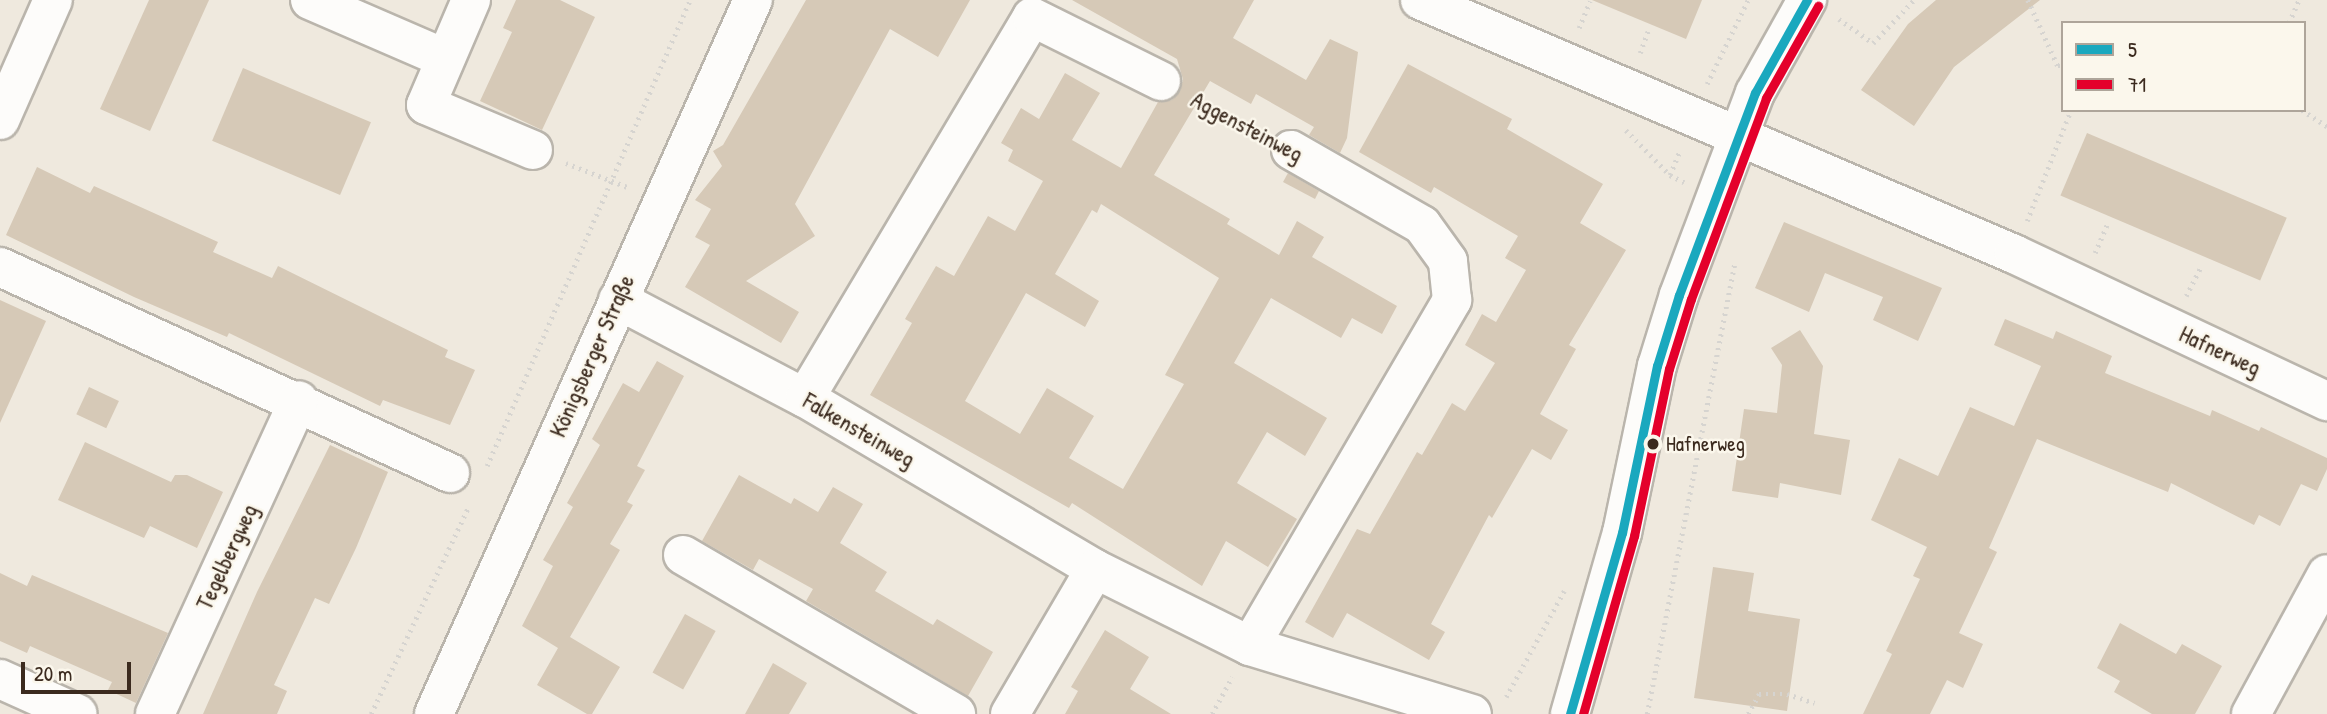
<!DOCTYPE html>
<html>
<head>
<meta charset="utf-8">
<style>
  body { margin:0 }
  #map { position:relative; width:2327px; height:714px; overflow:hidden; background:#efe9de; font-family:"Patrick Hand",sans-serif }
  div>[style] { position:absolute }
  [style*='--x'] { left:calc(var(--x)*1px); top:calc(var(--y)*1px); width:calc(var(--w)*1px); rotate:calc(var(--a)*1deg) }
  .building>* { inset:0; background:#d6c9b7; transform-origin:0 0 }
  .path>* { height:4.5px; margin-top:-2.25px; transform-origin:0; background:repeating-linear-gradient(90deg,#d6d4d0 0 2px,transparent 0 7px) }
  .roads { filter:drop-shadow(2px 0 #bab5ac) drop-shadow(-2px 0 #bab5ac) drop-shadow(0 2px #bab5ac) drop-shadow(0 -2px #bab5ac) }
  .street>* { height:38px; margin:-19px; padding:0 19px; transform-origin:19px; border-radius:19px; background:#fdfcfa }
  .bus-1>* { height:9px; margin:-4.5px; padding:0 4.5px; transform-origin:4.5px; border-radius:4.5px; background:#1aa8be }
  .bus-2>* { height:9px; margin:-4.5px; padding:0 4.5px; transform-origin:4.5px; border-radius:4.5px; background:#e4002b }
  .dots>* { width:19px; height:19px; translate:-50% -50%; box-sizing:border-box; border:4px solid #fbf7ec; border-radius:50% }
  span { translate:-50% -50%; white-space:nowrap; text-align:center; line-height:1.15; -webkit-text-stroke:5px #fbf7ec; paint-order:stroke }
  .bus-label { font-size:21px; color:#3b2a1e }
  .left { translate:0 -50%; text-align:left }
  .street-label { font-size:23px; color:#3b2a1e }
  .legend { position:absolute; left:2061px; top:21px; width:245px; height:91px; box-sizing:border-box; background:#fbf7ec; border:2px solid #aea59a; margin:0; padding:9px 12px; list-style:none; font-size:21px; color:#3b2a1e }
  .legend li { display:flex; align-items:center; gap:14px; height:35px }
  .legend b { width:35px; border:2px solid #aea59a }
  .scale { position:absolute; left:21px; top:662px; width:110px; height:32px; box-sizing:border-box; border:4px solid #3b2a1e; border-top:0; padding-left:9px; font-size:21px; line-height:24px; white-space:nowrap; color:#3b2a1e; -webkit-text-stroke:5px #fbf7ec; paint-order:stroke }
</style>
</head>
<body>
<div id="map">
  <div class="building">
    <div style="clip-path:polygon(149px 0,209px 0,150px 131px,100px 109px)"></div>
    <div style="clip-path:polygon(516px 0,560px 0,595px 17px,542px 130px,480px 101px,512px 32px,503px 28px)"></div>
    <div style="clip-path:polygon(806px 0,970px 0,938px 57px,890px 29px,795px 204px,815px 236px,746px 281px,799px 312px,781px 343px,685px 287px,710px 245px,695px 237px,711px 209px,695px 200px,722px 166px,713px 151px,723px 145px)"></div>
    <div style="clip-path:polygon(evenodd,1072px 0,1254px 0,1233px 38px,1306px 80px,1330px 39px,1358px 52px,1347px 138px,1340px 153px,1309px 135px,1314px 127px,1256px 94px,1251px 104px,1210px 81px,1154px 175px,1230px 219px,1227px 224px,1279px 255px,1297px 221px,1324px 237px,1312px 257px,1397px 306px,1382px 334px,1352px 318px,1341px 338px,1271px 298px,1234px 363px,1327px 418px,1305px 456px,1267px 432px,1237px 483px,1297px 519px,1268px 567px,1226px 541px,1202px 586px,1072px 503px,1069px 508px,870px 395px,912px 323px,905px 319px,936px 266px,954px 276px,988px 216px,1015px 231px,1043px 181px,1008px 161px,1013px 150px,1001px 143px,1021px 108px,1039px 119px,1065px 73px,1100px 93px,1072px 140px,1121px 168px,1158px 102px,1172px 100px,1180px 91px,1183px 79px,1177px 59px,1072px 0,1101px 204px,1219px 278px,1165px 375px,1184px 384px,1123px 489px,1069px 458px,1094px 416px,1047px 388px,1020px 434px,965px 401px,1026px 293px,1085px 327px,1099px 301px,1055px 274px,1092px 210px,1097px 213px,1101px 204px)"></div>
    <div style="clip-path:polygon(1592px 0,1702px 0,1686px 39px)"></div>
    <div style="clip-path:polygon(1936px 0,2040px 0,1954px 67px,1914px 126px,1861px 90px,1908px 24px)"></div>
    <div style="clip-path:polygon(1408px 64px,1512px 119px,1507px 129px,1603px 184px,1580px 223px,1626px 250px,1569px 345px,1576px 349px,1540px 414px,1568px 430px,1551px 460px,1532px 449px,1492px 518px,1489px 515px,1431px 624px,1445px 632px,1429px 660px,1347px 613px,1333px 638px,1305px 622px,1357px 529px,1370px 534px,1417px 452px,1422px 455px,1452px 403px,1465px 411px,1495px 363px,1465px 345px,1482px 314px,1496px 322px,1526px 270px,1505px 258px,1518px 236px,1434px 187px,1431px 193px,1359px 152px)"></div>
    <div style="left:243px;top:68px;width:139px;height:79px;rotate:23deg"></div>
    <div style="left:2087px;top:133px;width:217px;height:68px;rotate:23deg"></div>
    <div style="clip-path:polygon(37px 167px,90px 193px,94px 186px,218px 242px,213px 252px,272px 278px,278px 266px,448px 350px,445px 357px,475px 370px,450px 425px,383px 400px,380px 406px,229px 333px,227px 337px,134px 297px,6px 235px)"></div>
    <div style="clip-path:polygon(1288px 173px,1319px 191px,1315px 199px,1283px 182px)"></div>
    <div style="clip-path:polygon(1784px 222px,1942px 288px,1918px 341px,1873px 320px,1883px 297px,1825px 273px,1809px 312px,1755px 288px)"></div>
    <div style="clip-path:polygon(0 300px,46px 321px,0 423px)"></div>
    <div style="clip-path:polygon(2005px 319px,2053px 339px,2056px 331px,2112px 356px,2105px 373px,2210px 416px,2212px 410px,2259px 431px,2261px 427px,2327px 458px,2327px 469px,2317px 491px,2301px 484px,2280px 526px,2259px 515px,2254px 525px,2171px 483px,2168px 492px,2037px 439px,1989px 548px,1997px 552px,1959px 633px,1983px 644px,1963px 688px,1947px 680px,1930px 714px,1863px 714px,1892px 654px,1886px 651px,1920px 579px,1913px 576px,1927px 547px,1871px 520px,1899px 458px,1938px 476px,1970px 407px,2014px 426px,2041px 366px,1994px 345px)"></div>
    <div style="clip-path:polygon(1800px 330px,1823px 366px,1814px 434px,1850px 440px,1841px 495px,1780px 483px,1778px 498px,1732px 491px,1744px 409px,1777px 413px,1782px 365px,1771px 348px)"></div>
    <div style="clip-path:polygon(657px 361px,684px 376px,637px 466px,645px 470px,627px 502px,633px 505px,610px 544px,620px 550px,570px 637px,620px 667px,592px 714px,587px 714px,537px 685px,558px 648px,522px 626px,553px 566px,543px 560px,573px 507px,567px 503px,600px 445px,592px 439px,623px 383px,639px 392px)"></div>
    <div style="left:89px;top:387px;width:33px;height:30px;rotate:25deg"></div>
    <div style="clip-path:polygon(85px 442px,171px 482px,175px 475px,187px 475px,223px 492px,197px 548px,150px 526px,144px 538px,58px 500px)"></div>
    <div style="clip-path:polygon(330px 445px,388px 472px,356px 548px,329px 604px,315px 598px,274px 685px,287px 691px,277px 714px,203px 714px,257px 592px)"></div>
    <div style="clip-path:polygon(739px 475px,791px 504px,794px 498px,818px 512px,833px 487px,863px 504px,840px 543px,887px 572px,875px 591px,933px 625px,937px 619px,993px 652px,968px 696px,806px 601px,813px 589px,759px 559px,753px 570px,702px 541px)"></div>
    <div style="clip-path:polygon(1713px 567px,1754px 573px,1748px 611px,1800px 619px,1787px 711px,1694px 698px)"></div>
    <div style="clip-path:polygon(0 573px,27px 586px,32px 575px,168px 633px,136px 703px,108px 690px,112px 682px,30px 646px,27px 653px,0 641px)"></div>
    <div style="left:685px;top:614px;width:35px;height:67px;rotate:29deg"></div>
    <div style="clip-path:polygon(2120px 623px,2176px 654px,2182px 644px,2222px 666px,2195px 714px,2152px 714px,2114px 692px,2120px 681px,2097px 668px)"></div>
    <div style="clip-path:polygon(1105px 630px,1149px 657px,1130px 689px,1171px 714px,1065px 714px,1078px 691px,1071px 687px)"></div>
    <div style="clip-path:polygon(773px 663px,807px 683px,789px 714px,745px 714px)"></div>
  </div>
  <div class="path">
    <div style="--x:2028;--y:0;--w:72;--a:65.6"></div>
    <div style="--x:2058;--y:66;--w:5;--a:0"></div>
    <div style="--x:1839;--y:19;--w:42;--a:35.2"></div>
    <div style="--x:1873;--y:43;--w:59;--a:-46.4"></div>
    <div style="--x:2289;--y:23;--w:25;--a:-67"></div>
    <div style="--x:1579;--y:28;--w:29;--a:-68"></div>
    <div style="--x:1640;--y:53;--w:23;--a:-70"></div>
    <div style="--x:1707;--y:84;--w:93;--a:-64"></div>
    <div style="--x:1193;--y:98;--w:76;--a:27.6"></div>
    <div style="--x:2302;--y:110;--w:30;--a:33"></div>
    <div style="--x:1626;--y:130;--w:63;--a:45.6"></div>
    <div style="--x:1670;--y:175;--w:16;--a:27"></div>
    <div style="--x:566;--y:163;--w:69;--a:21.3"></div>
    <div style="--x:1670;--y:175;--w:27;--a:-68"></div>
    <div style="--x:2027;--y:221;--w:119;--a:-68.4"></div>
    <div style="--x:2095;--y:253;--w:34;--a:-67"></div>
    <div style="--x:2186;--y:296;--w:34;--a:-63"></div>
    <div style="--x:487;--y:466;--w:508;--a:-66.46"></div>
    <div style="--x:1506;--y:697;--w:121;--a:-61.3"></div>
    <div style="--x:371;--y:714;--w:230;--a:-64.8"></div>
    <div style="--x:1212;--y:714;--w:42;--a:-61.6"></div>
    <div style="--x:1647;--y:714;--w:460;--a:-79"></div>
    <div style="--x:1748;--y:714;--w:23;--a:-61"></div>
    <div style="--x:1759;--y:694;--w:28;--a:0"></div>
    <div style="--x:1787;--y:694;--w:29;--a:18"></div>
  </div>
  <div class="roads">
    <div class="street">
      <div style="--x:310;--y:0;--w:146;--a:23.4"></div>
      <div style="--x:471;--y:0;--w:114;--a:113.2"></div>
      <div style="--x:426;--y:105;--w:116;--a:22.8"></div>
      <div style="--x:1420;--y:0;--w:646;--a:23.15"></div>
      <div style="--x:2014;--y:254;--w:346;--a:25.2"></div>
      <div style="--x:0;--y:120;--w:131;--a:-66.2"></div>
      <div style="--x:0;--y:267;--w:495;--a:24.6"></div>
      <div style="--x:618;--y:300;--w:211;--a:27.7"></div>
      <div style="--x:805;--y:398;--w:337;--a:30.5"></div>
      <div style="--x:1095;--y:569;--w:173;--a:26.4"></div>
      <div style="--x:1250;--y:646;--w:232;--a:17"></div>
      <div style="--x:805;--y:398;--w:443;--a:-59.2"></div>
      <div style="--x:1032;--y:17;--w:144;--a:26.4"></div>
      <div style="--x:683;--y:555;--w:316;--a:30.2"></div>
      <div style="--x:1250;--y:646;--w:401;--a:-59.7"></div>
      <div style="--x:1452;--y:300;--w:39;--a:-96"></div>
      <div style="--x:1448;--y:261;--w:44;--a:-125.8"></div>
      <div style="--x:1422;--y:225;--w:151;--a:-150.2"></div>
      <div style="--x:0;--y:679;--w:85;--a:24.2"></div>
      <div style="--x:155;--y:714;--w:345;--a:-65.4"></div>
      <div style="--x:434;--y:714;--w:782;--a:-65.93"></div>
      <div style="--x:1010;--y:714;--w:168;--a:-59.6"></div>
      <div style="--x:1570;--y:714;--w:188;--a:-74"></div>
      <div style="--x:1622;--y:533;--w:171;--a:-78.2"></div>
      <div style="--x:1657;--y:366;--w:74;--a:-72.8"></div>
      <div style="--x:1679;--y:295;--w:216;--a:-69.4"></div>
      <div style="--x:1755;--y:93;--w:107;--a:-60.8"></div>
      <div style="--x:2251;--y:714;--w:159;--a:-61.5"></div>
    </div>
  </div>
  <div class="bus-1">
    <div style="--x:1570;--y:714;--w:188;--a:-74"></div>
    <div style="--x:1622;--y:533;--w:171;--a:-78.2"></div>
    <div style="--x:1657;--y:366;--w:74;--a:-72.8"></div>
    <div style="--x:1679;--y:295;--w:216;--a:-69.4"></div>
    <div style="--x:1755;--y:93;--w:107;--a:-60.8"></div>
  </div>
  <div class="bus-2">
    <div style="--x:1583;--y:714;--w:185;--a:-74"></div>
    <div style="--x:1634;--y:536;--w:171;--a:-78.2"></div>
    <div style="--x:1669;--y:369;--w:73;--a:-72.6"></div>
    <div style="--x:1691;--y:299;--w:215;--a:-69.5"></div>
    <div style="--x:1766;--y:98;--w:106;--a:-60.5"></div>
  </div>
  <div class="dots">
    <div style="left:1653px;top:444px;background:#3b2a1e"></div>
  </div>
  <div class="bus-label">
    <span class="left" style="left:1666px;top:444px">Hafnerweg</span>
  </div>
  <div class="street-label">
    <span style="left:1247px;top:127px;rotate:28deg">Aggensteinweg</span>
    <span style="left:2220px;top:351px;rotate:25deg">Hafnerweg</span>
    <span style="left:592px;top:356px;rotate:-66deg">Königsberger Straße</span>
    <span style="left:859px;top:430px;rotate:30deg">Falkensteinweg</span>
    <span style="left:227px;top:557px;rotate:-65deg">Tegelbergweg</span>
  </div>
  <ul class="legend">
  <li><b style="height:9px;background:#1aa8be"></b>5</li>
  <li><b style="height:9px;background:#e4002b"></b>71</li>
  </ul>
  <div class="scale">20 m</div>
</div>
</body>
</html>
